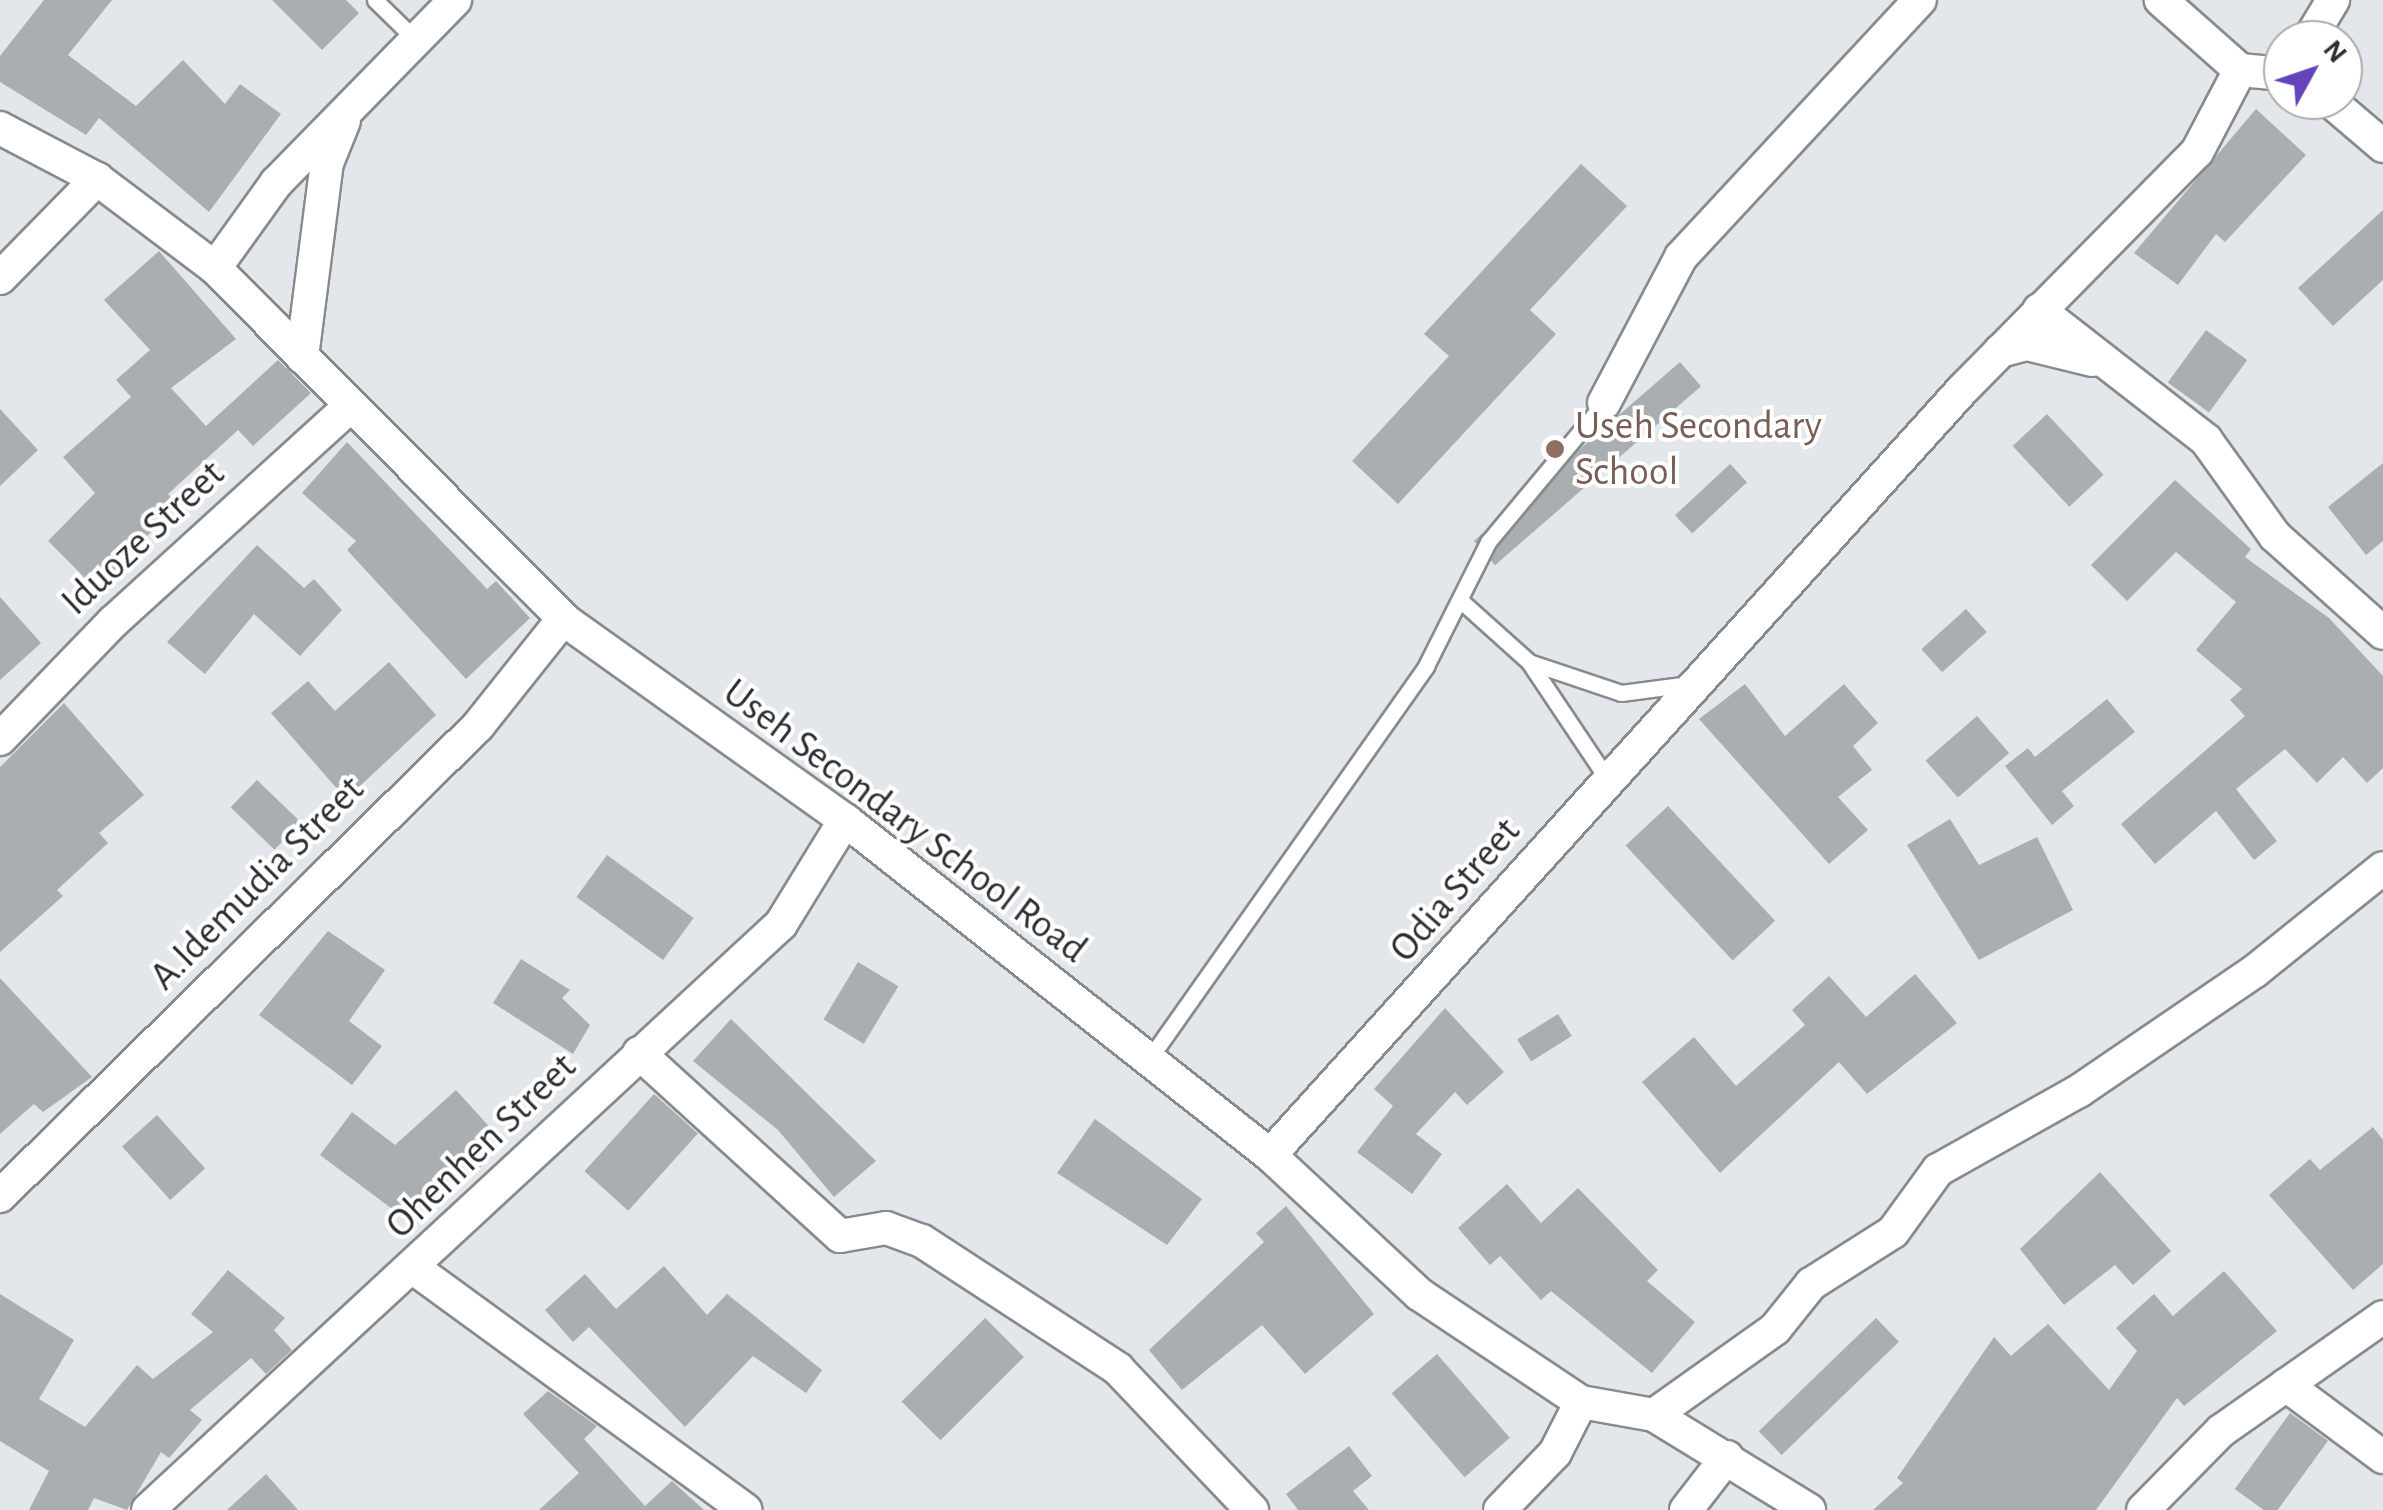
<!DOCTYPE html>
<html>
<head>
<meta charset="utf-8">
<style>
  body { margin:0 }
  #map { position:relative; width:2383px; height:1510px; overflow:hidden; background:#e3e7eb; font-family:"Alegreya Sans",sans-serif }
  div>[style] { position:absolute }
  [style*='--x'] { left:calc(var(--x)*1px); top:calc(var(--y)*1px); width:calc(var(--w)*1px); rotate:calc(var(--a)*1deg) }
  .building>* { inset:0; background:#aaaeb1; transform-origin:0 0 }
  .roads { filter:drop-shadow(2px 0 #868b8e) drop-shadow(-2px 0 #868b8e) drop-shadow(0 2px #868b8e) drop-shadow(0 -2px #868b8e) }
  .service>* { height:15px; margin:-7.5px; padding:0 7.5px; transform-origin:7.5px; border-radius:7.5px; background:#fff }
  .minor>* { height:32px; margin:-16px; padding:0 16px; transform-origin:16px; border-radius:16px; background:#fff }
  .dots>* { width:28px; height:28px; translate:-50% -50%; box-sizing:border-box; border:5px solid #fff; border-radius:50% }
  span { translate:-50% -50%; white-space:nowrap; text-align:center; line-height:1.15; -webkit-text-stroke:8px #fff; paint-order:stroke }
  .education-label { font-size:40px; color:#785e54 }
  .left { translate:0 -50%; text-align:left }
  .street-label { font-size:40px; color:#2d2e30 }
  .north { position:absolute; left:2263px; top:20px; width:100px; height:100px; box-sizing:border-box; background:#fff; border:2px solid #ababac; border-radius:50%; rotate:50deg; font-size:28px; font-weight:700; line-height:40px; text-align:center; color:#2d2e30 }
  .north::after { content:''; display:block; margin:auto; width:35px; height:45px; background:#6543bb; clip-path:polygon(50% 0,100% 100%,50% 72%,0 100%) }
</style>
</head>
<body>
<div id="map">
  <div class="building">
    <div style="clip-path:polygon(44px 0,112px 0,68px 55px,136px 106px,183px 60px,225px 104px,240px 84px,281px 114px,209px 212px,99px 118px,86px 135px,0 82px,0 56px)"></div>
    <div style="clip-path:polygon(272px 0,346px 0,359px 13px,322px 50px)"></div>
    <div style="clip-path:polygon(2256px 109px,2306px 155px,2225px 242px,2216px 234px,2178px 285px,2134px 253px)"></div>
    <div style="clip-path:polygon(1581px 164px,1627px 206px,1530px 310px,1556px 334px,1398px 504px,1352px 461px,1449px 356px,1424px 334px)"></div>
    <div style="clip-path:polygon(2383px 210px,2383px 280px,2333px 326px,2298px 288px)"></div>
    <div style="clip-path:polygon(159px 251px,236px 339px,171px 388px,206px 426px,278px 360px,311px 393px,253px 446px,238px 430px,168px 494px,177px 505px,96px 589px,48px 541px,95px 493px,63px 457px,131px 397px,116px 380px,150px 350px,104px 300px)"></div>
    <div style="left:2206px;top:330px;width:51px;height:65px;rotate:36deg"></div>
    <div style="left:1680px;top:362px;width:32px;height:273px;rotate:49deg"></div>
    <div style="clip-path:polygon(0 409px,38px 450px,0 486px)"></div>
    <div style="left:2047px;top:414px;width:83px;height:47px;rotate:47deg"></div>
    <div style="clip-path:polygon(347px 442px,487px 589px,496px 581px,530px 618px,466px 679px,347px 550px,356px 541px,302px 493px)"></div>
    <div style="clip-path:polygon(2383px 463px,2383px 541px,2366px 555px,2328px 507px)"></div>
    <div style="left:1730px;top:464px;width:25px;height:75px;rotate:47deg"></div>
    <div style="clip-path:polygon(2175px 480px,2251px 549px,2245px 557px,2329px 618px,2383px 676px,2383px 768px,2367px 783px,2343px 757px,2317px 783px,2285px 749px,2236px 789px,2277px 841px,2254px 860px,2216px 811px,2155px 864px,2121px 824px,2245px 716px,2230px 700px,2242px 689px,2196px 650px,2236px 602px,2176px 552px,2127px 601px,2091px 565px)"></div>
    <div style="clip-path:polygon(257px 545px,304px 588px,314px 579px,342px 610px,300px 656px,254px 614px,205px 674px,167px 642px)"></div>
    <div style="clip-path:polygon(0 597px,41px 643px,0 680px)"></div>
    <div style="left:1966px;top:609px;width:31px;height:60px;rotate:48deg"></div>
    <div style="clip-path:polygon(389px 662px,436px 715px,346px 799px,271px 713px,308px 681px,335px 711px)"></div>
    <div style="clip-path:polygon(1745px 684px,1785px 736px,1844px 684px,1878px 723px,1853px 746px,1872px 770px,1838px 797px,1868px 830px,1829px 864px,1699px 719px)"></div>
    <div style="clip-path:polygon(2107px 699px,2135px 732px,2062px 791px,2074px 806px,2052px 825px,2005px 766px,2028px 748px,2035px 757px)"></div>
    <div style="clip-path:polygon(64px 703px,144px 795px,99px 833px,108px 843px,57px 890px,63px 896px,0 952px,0 767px)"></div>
    <div style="left:1977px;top:716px;width:49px;height:68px;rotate:49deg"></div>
    <div style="left:257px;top:780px;width:61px;height:38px;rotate:44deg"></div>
    <div style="left:1668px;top:806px;width:157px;height:58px;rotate:47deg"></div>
    <div style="clip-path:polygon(1950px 819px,1979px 865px,2037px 837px,2073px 910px,1979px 960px,1907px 845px)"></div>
    <div style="left:607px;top:855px;width:107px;height:52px;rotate:36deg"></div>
    <div style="clip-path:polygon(328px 931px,385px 970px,349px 1021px,382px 1046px,352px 1085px,259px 1015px)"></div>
    <div style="clip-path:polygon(521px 959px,570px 990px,562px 998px,590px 1025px,573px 1054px,493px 1003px)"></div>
    <div style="left:858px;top:962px;width:47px;height:67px;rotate:31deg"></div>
    <div style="clip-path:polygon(1915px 974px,1957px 1023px,1867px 1094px,1839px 1062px,1720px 1173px,1642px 1082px,1694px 1037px,1736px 1086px,1805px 1025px,1792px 1010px,1829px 976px,1866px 1017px)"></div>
    <div style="clip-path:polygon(0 978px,92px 1077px,43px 1112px,34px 1104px,0 1134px)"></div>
    <div style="clip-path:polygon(1445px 1008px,1504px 1072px,1467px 1105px,1455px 1092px,1416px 1134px,1442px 1154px,1412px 1194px,1357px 1152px,1393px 1106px,1374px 1089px)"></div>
    <div style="left:1558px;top:1014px;width:26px;height:48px;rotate:58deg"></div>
    <div style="clip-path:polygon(731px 1019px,876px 1161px,834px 1197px,778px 1130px,693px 1061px)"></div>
    <div style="clip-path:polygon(456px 1090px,505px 1144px,466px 1181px,456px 1171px,415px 1226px,320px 1155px,352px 1112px,395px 1145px)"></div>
    <div style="left:654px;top:1094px;width:59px;height:104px;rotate:42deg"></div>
    <div style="left:157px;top:1115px;width:72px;height:47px;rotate:48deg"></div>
    <div style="clip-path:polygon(1095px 1119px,1202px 1199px,1167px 1245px,1057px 1173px)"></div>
    <div style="clip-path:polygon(2373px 1127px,2383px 1140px,2383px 1264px,2353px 1290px,2269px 1195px,2310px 1159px,2320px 1170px)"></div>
    <div style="clip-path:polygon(2100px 1172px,2171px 1251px,2133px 1285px,2115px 1265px,2064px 1305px,2020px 1249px)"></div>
    <div style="clip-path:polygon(1507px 1184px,1541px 1223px,1578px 1188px,1658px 1270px,1647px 1281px,1695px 1322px,1652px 1373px,1551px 1291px,1541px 1300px,1500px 1256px,1490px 1265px,1458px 1228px)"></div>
    <div style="clip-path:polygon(1286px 1206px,1374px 1314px,1305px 1374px,1262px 1325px,1182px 1390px,1149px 1350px,1264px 1242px,1256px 1233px)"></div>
    <div style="clip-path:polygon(664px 1266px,707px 1315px,727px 1294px,822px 1370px,806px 1393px,753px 1356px,685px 1427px,589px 1327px,573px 1342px,545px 1310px,585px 1274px,616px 1309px)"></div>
    <div style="clip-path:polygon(228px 1270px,285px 1318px,274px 1330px,292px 1350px,266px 1374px,251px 1358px,190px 1410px,202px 1420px,169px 1458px,161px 1452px,127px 1510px,94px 1498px,88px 1510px,29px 1510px,49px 1471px,0 1441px,0 1294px,74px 1340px,39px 1399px,85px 1427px,137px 1365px,153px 1379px,213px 1332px,191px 1314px)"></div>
    <div style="clip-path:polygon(2224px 1271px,2277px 1331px,2184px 1406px,2177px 1398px,2096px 1510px,1873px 1510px,1903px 1483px,1897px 1478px,1994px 1337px,2011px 1356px,2048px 1324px,2109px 1390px,2137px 1351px,2116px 1328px,2154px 1294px,2173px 1316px)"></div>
    <div style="left:985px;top:1318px;width:55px;height:118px;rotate:45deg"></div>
    <div style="left:1876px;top:1318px;width:33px;height:163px;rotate:46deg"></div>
    <div style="left:1437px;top:1354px;width:111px;height:60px;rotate:49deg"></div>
    <div style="clip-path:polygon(548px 1391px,597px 1426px,584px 1439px,645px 1506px,672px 1481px,704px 1510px,539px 1510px,579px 1473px,523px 1414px)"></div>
    <div style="left:2290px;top:1413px;width:47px;height:94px;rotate:36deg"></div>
    <div style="clip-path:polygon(1349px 1446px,1372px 1476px,1353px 1491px,1369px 1510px,1298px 1510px,1286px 1494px)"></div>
    <div style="clip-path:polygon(266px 1474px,298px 1510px,227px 1510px)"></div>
  </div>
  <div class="roads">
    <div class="service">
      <div style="--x:375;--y:0;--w:57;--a:44.3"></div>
      <div style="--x:1460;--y:600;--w:93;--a:41.9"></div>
      <div style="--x:1529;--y:662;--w:142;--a:56.2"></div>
      <div style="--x:1529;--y:662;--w:97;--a:18.6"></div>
      <div style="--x:1621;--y:693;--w:69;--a:-7.5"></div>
      <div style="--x:1147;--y:1062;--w:484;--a:-54.8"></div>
      <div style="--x:1426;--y:666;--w:139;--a:-63.4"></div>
      <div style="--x:1488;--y:542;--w:181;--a:-50.2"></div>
    </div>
    <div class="minor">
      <div style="--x:2309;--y:40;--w:47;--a:-59"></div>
      <div style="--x:2240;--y:70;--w:43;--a:5.3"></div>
      <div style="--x:2329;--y:100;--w:71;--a:40.4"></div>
      <div style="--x:0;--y:128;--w:110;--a:27.7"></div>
      <div style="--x:97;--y:179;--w:148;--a:37"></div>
      <div style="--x:215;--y:268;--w:494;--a:45.2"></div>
      <div style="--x:563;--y:619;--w:346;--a:35.5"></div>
      <div style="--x:845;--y:820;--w:541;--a:38.25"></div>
      <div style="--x:1270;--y:1155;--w:204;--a:43"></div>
      <div style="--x:1419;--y:1294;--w:195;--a:33.7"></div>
      <div style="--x:1581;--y:1402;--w:74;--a:10.1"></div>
      <div style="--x:1654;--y:1415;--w:182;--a:31.5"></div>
      <div style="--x:215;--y:268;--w:105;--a:-54.3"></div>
      <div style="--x:276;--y:183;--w:256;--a:-45.6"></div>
      <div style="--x:0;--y:278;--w:139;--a:-45.6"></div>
      <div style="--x:2039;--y:310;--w:212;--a:37.9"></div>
      <div style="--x:2206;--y:440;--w:118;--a:54.3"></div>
      <div style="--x:2275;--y:536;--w:145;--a:41.9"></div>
      <div style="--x:2000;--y:351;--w:28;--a:-15"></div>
      <div style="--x:2027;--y:344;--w:67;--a:13.8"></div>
      <div style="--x:302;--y:357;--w:196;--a:-82.7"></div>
      <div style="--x:327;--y:163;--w:45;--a:-68"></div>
      <div style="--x:1604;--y:403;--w:165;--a:-62.2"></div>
      <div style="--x:1681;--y:257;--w:351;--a:-47.1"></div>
      <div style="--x:0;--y:739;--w:163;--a:-46"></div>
      <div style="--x:113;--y:622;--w:321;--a:-42.3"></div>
      <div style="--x:639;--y:1053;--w:272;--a:42.3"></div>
      <div style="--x:840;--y:1236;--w:47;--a:-9.9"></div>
      <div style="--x:886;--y:1228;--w:38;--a:20"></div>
      <div style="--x:922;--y:1241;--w:234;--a:33.1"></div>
      <div style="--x:1118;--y:1369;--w:195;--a:46.5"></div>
      <div style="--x:1270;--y:1155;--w:1036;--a:-47.86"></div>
      <div style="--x:1965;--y:387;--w:330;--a:-45.4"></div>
      <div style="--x:2197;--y:152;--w:93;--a:-62.3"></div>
      <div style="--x:2240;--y:70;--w:106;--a:-138.5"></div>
      <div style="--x:0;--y:1196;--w:670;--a:-44.52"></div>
      <div style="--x:478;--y:726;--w:137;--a:-51.5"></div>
      <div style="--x:415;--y:1269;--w:409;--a:36.1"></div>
      <div style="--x:2286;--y:1385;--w:121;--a:36.6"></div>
      <div style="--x:1654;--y:1415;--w:148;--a:-35.4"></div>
      <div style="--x:1775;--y:1329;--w:58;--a:-51.3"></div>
      <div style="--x:1811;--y:1284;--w:97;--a:-32.4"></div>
      <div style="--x:1893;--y:1232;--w:77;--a:-54"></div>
      <div style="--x:1938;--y:1170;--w:162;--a:-29.3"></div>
      <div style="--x:2079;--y:1091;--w:213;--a:-34.3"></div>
      <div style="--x:2255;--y:971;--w:164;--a:-38.8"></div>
      <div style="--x:148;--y:1510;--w:863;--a:-42.79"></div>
      <div style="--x:781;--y:924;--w:122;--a:-58.4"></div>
      <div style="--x:1500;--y:1510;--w:79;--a:-46"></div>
      <div style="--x:1555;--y:1453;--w:57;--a:-63"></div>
      <div style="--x:1686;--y:1510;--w:67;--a:-52.3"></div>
      <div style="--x:2143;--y:1510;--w:111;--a:-45.4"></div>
      <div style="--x:2221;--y:1431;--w:198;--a:-35.1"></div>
    </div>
  </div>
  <div class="dots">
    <div style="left:1555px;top:449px;background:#8d6e63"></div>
  </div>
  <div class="education-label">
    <span class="left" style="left:1575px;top:449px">Useh Secondary<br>School</span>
  </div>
  <div class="street-label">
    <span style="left:143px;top:538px;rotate:-43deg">Iduoze Street</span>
    <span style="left:905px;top:821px;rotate:37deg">Useh Secondary School Road</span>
    <span style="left:257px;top:883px;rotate:-45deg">A.Idemudia Street</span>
    <span style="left:1455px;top:890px;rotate:-49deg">Odia Street</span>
    <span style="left:481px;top:1146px;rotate:-44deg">Ohenhen Street</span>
  </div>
  <div class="north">N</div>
</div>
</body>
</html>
